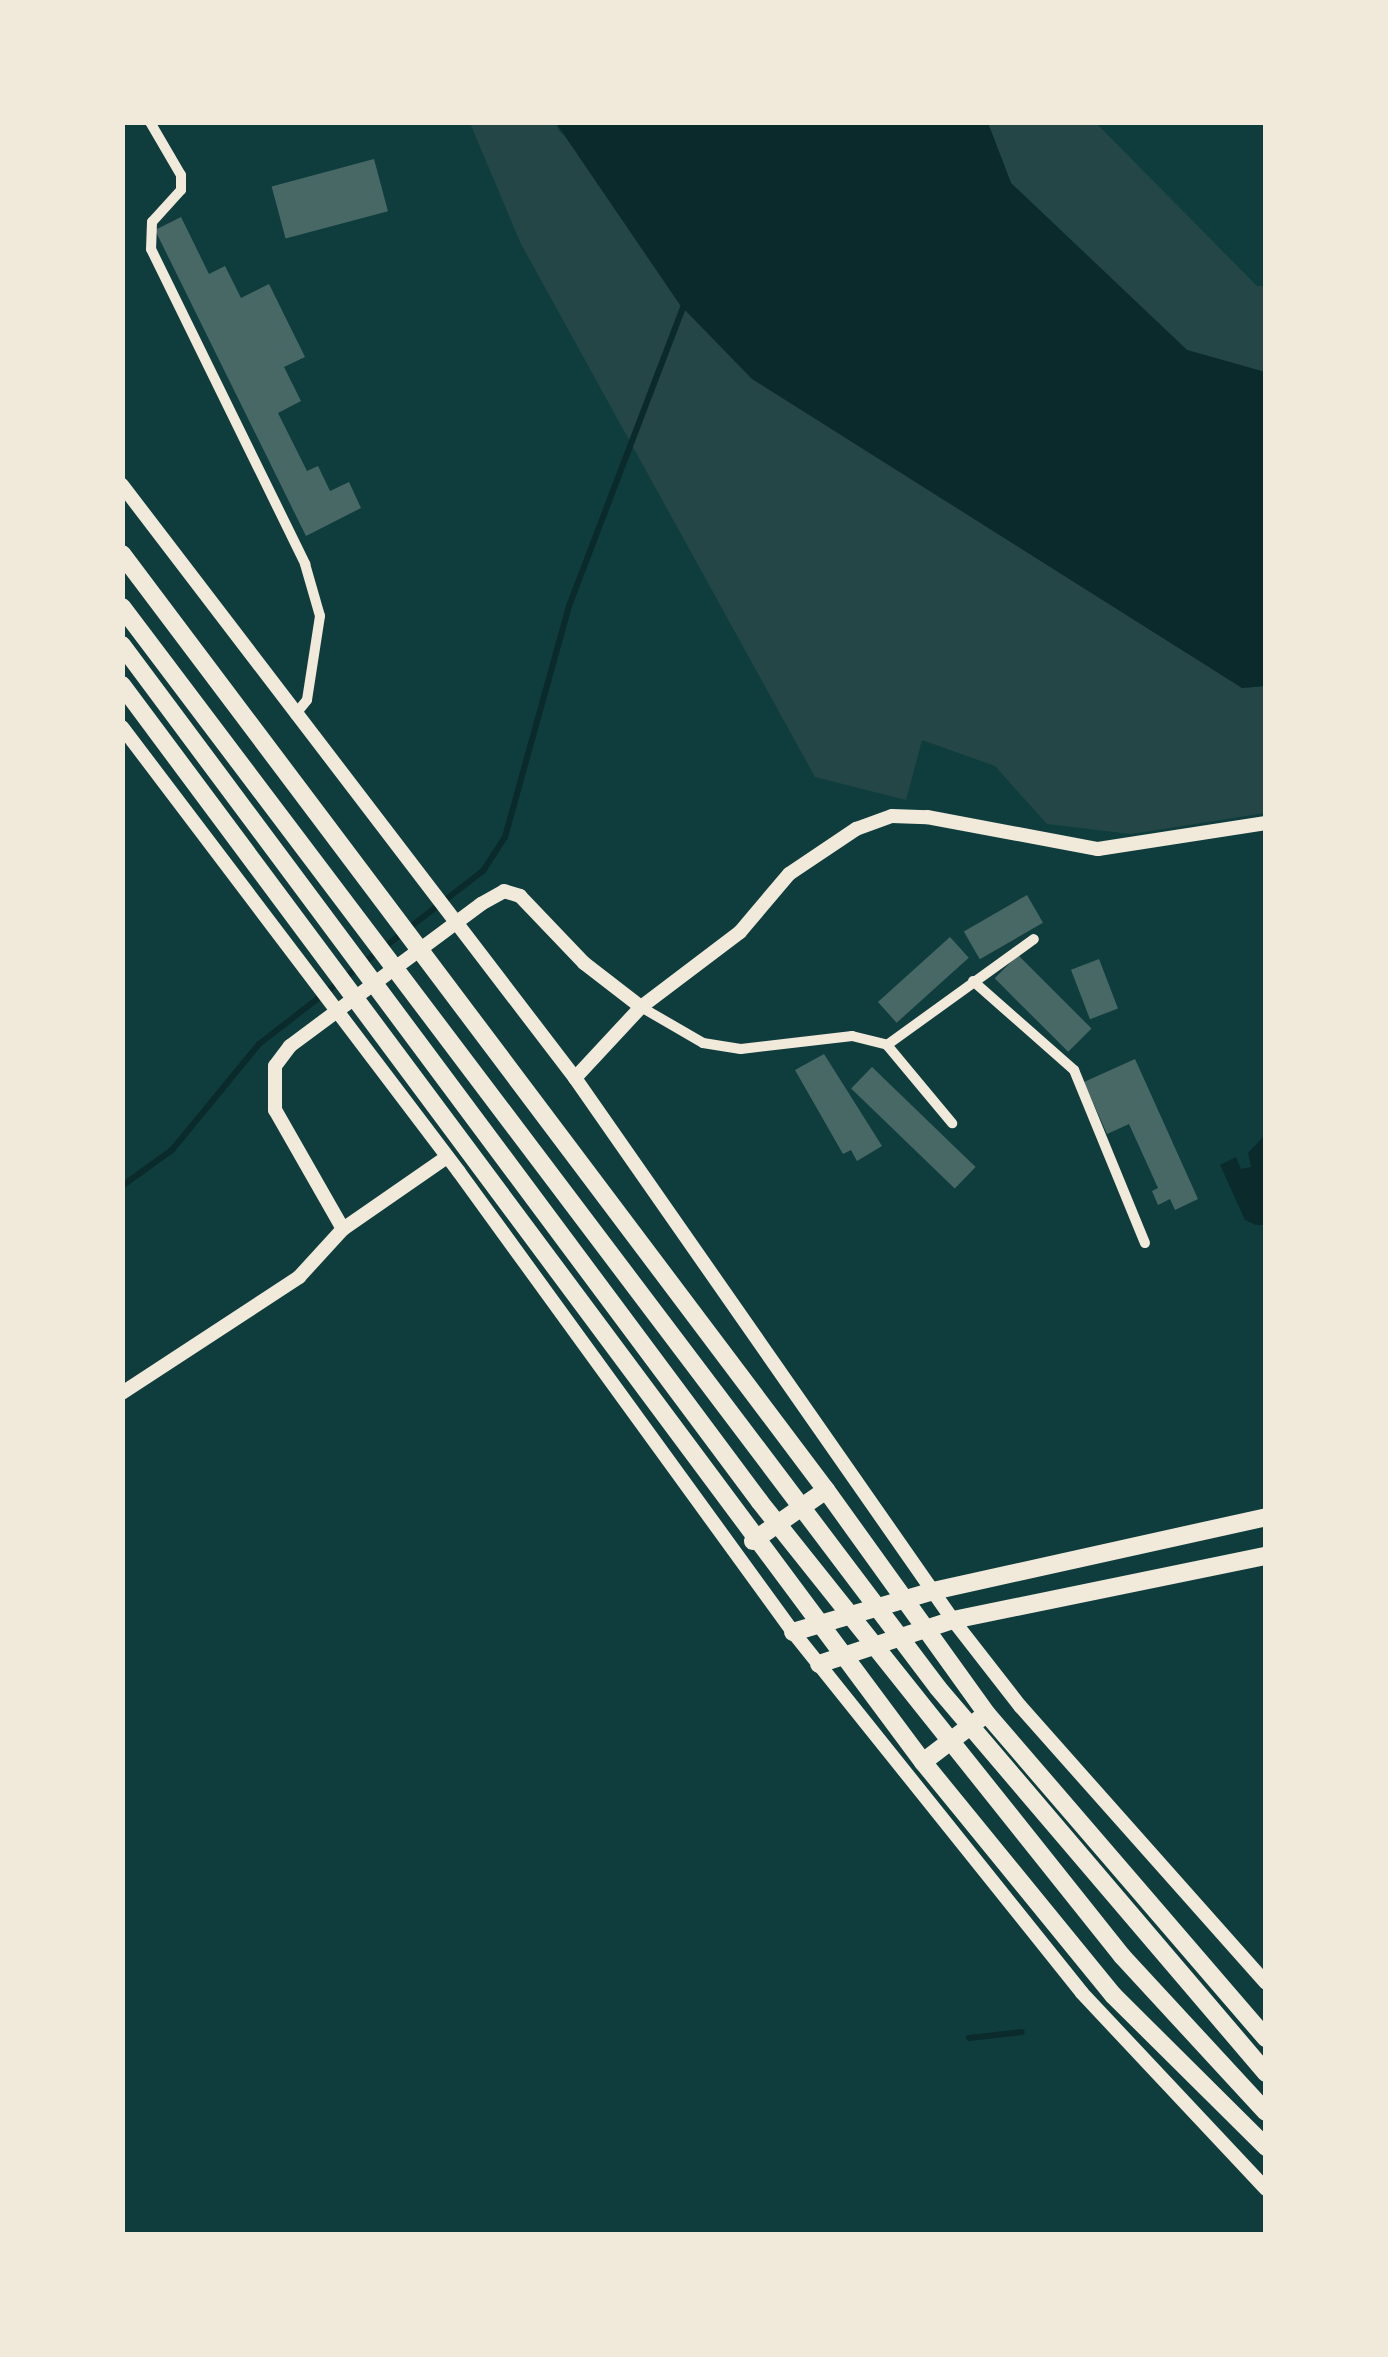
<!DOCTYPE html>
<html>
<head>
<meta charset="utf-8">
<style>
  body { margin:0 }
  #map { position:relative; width:1388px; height:2357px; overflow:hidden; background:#0f3d3e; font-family:"DM Sans",sans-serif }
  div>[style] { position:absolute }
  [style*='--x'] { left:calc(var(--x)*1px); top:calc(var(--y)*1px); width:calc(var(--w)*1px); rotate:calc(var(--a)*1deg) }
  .green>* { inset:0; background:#244646 }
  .water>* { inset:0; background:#0a2a2b }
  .stream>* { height:6px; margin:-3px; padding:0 3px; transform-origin:3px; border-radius:3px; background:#0a2a2b }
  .building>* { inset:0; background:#486865; transform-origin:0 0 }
  .minor>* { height:10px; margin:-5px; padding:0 5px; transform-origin:5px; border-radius:5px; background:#f1e9da }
  .tertiary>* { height:14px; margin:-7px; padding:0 7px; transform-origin:7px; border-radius:7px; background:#f1e9da }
  .primary>* { height:18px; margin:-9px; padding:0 9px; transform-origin:9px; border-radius:9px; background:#f1e9da }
  .trunk>* { height:18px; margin:-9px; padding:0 9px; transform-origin:9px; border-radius:9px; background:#f1e9da }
  span { translate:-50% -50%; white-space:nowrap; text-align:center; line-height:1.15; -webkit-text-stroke:10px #f1e9da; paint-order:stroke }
  .frame { position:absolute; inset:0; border:125px solid #f1e9da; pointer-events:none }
</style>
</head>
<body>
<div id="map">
  <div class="green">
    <div style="clip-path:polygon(470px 123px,556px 123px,559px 131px,1242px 688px,1265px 686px,1265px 813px,1131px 834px,1047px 824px,995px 766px,922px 740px,906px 800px,815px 777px,521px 244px)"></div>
    <div style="clip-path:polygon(988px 123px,1096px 123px,1257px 286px,1265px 286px,1265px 372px,1187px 350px,1011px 183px)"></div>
  </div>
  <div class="water">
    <div style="clip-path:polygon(556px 123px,988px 123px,1011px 183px,1187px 350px,1265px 372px,1265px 686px,1242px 688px,752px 379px,680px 305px)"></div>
    <div style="clip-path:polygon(1265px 1135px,1265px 1225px,1256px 1225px,1245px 1220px,1220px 1165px,1236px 1157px,1241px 1169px,1251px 1167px,1248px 1153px)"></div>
  </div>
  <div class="stream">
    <div style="--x:122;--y:1186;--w:62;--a:-35.8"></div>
    <div style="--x:172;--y:1150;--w:137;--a:-50.6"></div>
    <div style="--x:259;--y:1044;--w:283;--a:-37.7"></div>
    <div style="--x:483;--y:871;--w:40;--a:-57.1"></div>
    <div style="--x:505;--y:837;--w:240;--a:-74.5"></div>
    <div style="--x:569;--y:606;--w:325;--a:-69.1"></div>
    <div style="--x:969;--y:2038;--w:53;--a:-6.5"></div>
  </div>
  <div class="building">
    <div style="left:374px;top:159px;width:54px;height:106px;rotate:75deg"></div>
    <div style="clip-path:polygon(181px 217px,209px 274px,225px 266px,241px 298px,269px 284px,305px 357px,284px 367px,301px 401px,278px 413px,307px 471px,318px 466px,330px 491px,349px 482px,361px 508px,306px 536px,155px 230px)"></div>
    <div style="left:1027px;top:895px;width:32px;height:73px;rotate:60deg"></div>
    <div style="left:950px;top:937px;width:28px;height:97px;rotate:48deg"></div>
    <div style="left:1018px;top:955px;width:104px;height:33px;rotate:45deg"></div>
    <div style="left:1099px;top:959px;width:53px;height:30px;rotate:69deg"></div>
    <div style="clip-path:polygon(824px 1054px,882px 1146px,857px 1161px,851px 1150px,843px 1154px,795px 1070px)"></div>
    <div style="clip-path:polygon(1135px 1059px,1198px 1199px,1175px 1210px,1170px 1199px,1158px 1205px,1152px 1191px,1158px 1188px,1129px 1124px,1107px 1134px,1084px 1082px)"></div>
    <div style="left:872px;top:1067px;width:144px;height:30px;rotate:44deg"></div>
  </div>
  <div class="minor">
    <div style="--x:150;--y:122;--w:61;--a:59.7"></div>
    <div style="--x:181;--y:175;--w:15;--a:90"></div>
    <div style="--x:181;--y:190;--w:43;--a:132.2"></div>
    <div style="--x:152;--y:222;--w:27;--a:92"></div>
    <div style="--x:151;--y:249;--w:351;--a:63.9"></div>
    <div style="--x:305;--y:564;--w:54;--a:73.9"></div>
    <div style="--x:320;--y:616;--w:85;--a:98.8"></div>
    <div style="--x:307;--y:700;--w:19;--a:129"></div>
    <div style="--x:973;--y:981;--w:135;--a:41.4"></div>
    <div style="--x:1074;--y:1070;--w:187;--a:67.7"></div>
    <div style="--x:641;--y:1007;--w:72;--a:30.1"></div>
    <div style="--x:703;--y:1043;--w:38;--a:9"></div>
    <div style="--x:741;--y:1049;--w:112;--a:-6.7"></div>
    <div style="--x:852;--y:1036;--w:36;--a:14"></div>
    <div style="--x:887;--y:1045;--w:102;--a:50.2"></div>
    <div style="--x:887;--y:1045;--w:181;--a:-35.8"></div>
  </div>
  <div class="tertiary">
    <div style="--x:122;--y:485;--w:746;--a:52.62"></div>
    <div style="--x:575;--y:1078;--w:661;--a:55.11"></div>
    <div style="--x:953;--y:1620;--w:109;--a:52.1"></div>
    <div style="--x:1020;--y:1706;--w:370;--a:48.4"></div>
    <div style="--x:122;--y:727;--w:558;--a:52.86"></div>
    <div style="--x:459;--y:1172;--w:568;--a:54.02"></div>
    <div style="--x:793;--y:1632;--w:462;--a:51.3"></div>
    <div style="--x:1082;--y:1993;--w:269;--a:46.8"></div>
    <div style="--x:575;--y:1078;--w:97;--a:-47.1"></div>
    <div style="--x:641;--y:1007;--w:124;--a:-37.1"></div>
    <div style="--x:740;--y:932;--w:76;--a:-49.8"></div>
    <div style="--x:789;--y:874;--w:81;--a:-33.9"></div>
    <div style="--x:856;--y:829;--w:38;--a:-20"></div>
    <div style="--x:892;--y:816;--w:35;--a:2"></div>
    <div style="--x:927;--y:817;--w:174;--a:10.6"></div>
    <div style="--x:1098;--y:849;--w:170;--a:-8.8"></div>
    <div style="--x:343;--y:1229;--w:137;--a:-119.7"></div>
    <div style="--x:275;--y:1110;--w:44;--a:-90"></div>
    <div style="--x:275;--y:1066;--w:25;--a:-53"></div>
    <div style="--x:290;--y:1046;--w:238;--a:-36.6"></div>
    <div style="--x:481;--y:904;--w:26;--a:-29"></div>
    <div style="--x:504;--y:891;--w:17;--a:17"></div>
    <div style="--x:520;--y:896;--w:93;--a:46.3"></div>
    <div style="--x:584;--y:963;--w:72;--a:37.7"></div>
    <div style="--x:122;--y:1393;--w:212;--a:-33.2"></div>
    <div style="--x:299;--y:1277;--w:65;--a:-47.5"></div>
    <div style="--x:343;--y:1229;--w:126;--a:-34.7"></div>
  </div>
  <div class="primary">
    <div style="--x:122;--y:554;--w:1171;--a:53.05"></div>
    <div style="--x:826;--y:1490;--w:276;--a:54.3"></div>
    <div style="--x:987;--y:1714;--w:428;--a:49.3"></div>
    <div style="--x:122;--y:685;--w:1342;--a:53.36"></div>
    <div style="--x:923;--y:1762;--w:301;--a:50.8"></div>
    <div style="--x:1113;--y:1995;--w:216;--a:44.8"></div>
    <div style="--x:753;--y:1541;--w:89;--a:-34.9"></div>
    <div style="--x:793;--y:1632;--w:146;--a:-16.3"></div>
    <div style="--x:933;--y:1591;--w:341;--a:-12.5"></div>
    <div style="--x:819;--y:1664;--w:141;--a:-18.2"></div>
    <div style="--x:953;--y:1620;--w:319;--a:-11.6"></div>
    <div style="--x:923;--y:1762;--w:74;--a:-37.3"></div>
  </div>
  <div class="trunk">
    <div style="--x:122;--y:607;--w:1354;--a:52.95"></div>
    <div style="--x:938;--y:1688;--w:506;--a:49.57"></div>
    <div style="--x:122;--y:645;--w:1068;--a:53.33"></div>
    <div style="--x:760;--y:1502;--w:581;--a:51.43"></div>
    <div style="--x:1122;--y:1956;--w:212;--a:47.3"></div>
  </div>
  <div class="frame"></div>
</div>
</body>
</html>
